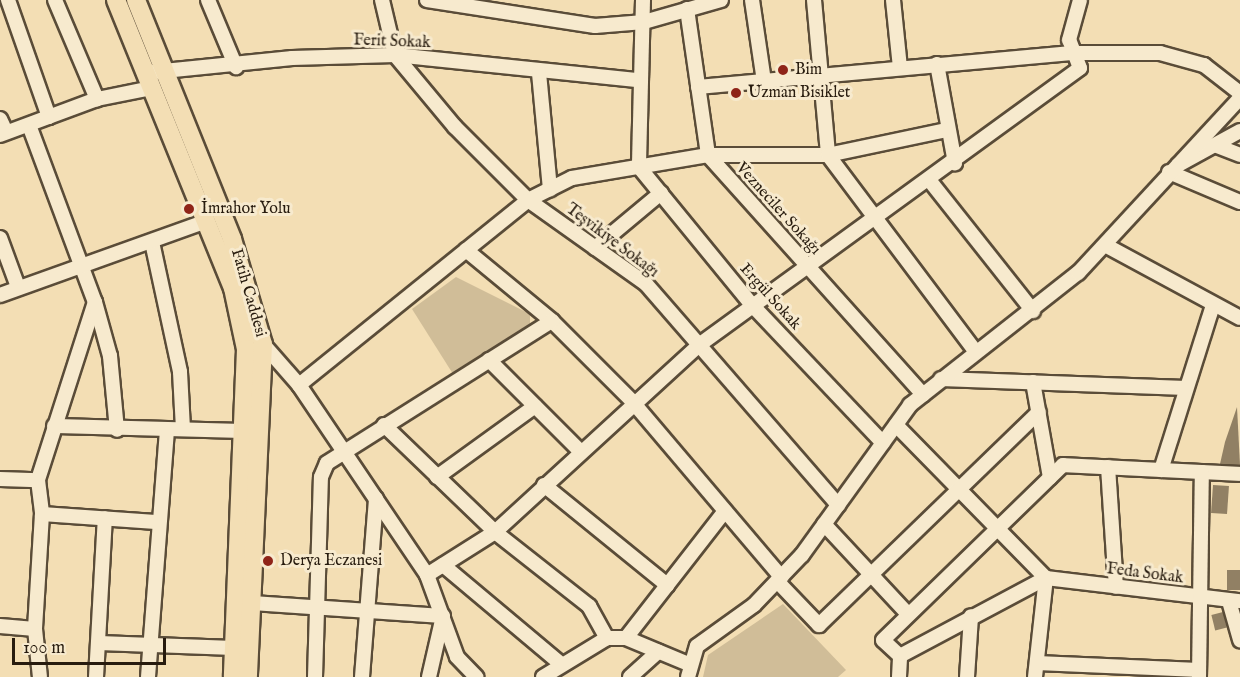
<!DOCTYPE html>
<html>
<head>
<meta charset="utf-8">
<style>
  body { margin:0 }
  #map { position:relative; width:1240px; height:677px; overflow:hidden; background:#f3deb4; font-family:"IM FELL English",serif }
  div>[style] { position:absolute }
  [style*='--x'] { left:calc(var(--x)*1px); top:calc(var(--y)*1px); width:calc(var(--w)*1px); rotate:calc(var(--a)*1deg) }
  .green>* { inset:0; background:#d0bd98 }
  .building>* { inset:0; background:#918064; transform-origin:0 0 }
  .roads { filter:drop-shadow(2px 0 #5a4c38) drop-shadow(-2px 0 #5a4c38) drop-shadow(0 2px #5a4c38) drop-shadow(0 -2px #5a4c38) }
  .minor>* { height:14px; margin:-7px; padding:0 7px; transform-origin:7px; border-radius:7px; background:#f7eace }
  .major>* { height:18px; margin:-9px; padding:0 9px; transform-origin:9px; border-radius:9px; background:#f3deb4 }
  .dots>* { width:16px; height:16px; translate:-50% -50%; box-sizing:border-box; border:3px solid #f7eace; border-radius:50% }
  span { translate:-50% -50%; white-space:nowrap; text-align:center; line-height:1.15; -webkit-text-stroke:6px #f7eace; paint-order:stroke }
  .street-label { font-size:16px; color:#271b0e }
  .poi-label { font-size:16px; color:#271b0e }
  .left { translate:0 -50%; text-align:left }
  .scale { position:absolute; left:12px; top:638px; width:154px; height:27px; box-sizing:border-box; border:3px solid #271b0e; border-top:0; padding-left:8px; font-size:18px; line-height:21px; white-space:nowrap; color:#271b0e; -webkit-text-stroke:4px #f7eace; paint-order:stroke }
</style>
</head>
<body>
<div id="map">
  <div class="green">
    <div style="clip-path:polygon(456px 277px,530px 314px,530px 326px,453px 374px,412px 309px)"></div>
    <div style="clip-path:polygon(783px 604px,846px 670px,838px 677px,703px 677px,708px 655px)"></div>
  </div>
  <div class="building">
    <div style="clip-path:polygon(1237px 407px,1240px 465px,1220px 464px,1225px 442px)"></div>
    <div style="left:1213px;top:485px;width:16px;height:28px;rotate:4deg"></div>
    <div style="left:1227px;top:570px;width:13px;height:20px"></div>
    <div style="left:1223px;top:612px;width:16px;height:12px;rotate:76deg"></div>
  </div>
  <div class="roads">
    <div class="minor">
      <div style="--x:8;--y:0;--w:124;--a:70.7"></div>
      <div style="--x:55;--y:0;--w:108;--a:67"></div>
      <div style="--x:208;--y:0;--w:73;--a:67.3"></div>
      <div style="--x:382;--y:0;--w:57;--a:76.7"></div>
      <div style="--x:395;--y:55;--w:94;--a:50.2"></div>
      <div style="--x:455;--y:127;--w:103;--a:45"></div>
      <div style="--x:528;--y:200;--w:145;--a:35.4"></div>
      <div style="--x:646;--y:284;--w:293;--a:49"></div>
      <div style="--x:427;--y:0;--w:170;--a:8.8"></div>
      <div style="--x:595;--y:26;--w:49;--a:-4.7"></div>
      <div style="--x:644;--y:22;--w:80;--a:-15.9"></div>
      <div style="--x:643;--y:0;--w:167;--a:91.4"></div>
      <div style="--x:639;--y:167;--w:178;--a:50.7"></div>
      <div style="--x:752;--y:305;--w:190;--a:46.5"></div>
      <div style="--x:752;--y:0;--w:82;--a:81.6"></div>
      <div style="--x:814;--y:0;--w:156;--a:84.8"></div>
      <div style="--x:828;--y:155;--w:246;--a:53.1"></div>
      <div style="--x:893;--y:0;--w:68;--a:84.1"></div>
      <div style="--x:687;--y:9;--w:148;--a:81.8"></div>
      <div style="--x:708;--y:155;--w:322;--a:48.1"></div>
      <div style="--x:937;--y:64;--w:101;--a:79.7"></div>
      <div style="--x:144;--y:73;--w:149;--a:-5.8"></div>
      <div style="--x:292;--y:58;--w:103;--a:-1.7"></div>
      <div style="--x:395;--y:55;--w:245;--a:5.9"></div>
      <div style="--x:539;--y:73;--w:117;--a:84.6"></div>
      <div style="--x:698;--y:87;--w:378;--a:-5.2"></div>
      <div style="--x:1074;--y:53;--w:86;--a:0"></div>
      <div style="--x:1160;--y:53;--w:46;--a:15.3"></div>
      <div style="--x:1204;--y:65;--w:46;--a:37.9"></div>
      <div style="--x:0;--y:119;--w:14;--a:65"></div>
      <div style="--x:29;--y:125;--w:189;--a:69.6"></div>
      <div style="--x:95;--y:302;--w:187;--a:107.8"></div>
      <div style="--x:38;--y:480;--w:34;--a:83"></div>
      <div style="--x:42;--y:514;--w:115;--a:93.5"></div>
      <div style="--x:35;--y:629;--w:48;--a:84.1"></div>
      <div style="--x:0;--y:135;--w:103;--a:-20.4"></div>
      <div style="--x:97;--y:99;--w:55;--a:-11.5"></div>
      <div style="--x:1217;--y:146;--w:25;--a:21"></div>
      <div style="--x:1178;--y:165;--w:71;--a:-28.7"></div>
      <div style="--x:1169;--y:172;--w:77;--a:22.9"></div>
      <div style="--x:930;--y:181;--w:166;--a:51.6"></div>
      <div style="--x:0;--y:238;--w:52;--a:69.8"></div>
      <div style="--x:152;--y:242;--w:133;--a:77.8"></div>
      <div style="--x:180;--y:372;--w:57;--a:87"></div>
      <div style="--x:1105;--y:245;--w:153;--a:28.4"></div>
      <div style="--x:595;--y:248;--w:86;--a:-39.8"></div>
      <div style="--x:466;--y:250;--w:112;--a:39.5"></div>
      <div style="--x:552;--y:321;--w:113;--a:45"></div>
      <div style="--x:632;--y:401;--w:231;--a:49.7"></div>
      <div style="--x:0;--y:295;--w:220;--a:-19.7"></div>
      <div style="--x:95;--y:302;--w:56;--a:74.5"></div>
      <div style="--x:110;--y:356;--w:74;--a:84.6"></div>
      <div style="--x:263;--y:344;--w:55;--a:48.7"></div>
      <div style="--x:299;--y:385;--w:229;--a:56"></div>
      <div style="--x:427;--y:575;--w:87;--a:69.9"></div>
      <div style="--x:457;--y:657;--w:28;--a:46"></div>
      <div style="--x:489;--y:360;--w:129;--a:45"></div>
      <div style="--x:941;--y:379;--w:245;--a:2.1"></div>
      <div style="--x:1033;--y:382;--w:97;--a:79.9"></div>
      <div style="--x:299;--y:385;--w:294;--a:-38.9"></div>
      <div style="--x:528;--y:200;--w:49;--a:-26.6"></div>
      <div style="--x:572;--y:178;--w:138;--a:-9.6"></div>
      <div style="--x:708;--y:155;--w:120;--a:0"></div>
      <div style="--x:828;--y:155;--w:122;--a:-11.9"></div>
      <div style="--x:384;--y:425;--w:154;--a:43.9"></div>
      <div style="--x:495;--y:532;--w:120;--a:38.2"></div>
      <div style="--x:589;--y:606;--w:37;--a:61"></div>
      <div style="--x:896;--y:425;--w:214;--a:45.6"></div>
      <div style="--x:54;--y:426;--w:191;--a:1.5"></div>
      <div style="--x:1108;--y:467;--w:120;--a:86.2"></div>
      <div style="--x:1161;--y:470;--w:173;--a:-72.5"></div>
      <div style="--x:437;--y:477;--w:121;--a:-35.9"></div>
      <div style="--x:0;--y:479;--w:38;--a:2"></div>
      <div style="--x:544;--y:485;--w:159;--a:39.1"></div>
      <div style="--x:42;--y:514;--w:114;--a:4"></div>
      <div style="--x:824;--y:524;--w:123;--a:47"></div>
      <div style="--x:443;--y:565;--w:155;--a:40"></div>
      <div style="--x:427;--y:575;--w:80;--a:-32.3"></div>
      <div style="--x:495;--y:532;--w:277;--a:-42.5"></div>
      <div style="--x:699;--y:345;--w:471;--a:-36"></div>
      <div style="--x:1080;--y:68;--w:30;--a:-111"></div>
      <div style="--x:1069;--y:40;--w:41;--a:-74.6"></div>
      <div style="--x:1046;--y:578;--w:166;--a:151.9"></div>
      <div style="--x:900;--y:656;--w:23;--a:-137"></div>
      <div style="--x:883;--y:640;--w:251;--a:-44.2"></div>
      <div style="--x:1063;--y:465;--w:177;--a:2.9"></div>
      <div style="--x:1046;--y:578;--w:195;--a:6.8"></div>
      <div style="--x:777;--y:581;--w:61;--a:46.3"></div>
      <div style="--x:819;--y:625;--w:306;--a:-44.1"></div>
      <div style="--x:1229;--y:601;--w:41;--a:74.2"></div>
      <div style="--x:252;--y:603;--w:191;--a:3.9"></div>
      <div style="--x:443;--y:616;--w:63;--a:102.9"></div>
      <div style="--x:0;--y:626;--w:35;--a:5"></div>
      <div style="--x:626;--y:638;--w:161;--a:-52.1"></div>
      <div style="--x:99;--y:643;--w:135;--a:2.1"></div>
      <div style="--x:1037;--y:663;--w:162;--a:2.5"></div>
      <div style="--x:96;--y:677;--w:159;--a:-86.8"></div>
      <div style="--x:148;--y:677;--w:247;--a:-85.6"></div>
      <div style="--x:315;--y:677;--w:200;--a:-88.3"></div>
      <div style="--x:321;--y:477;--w:15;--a:-67"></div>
      <div style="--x:327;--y:463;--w:266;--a:-32.3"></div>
      <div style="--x:362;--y:677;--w:179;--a:-85.5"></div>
      <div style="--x:543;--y:677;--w:75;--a:-31.4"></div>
      <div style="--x:607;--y:638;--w:19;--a:0"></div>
      <div style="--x:626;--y:638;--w:70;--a:22.6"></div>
      <div style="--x:630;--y:677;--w:38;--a:-42"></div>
      <div style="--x:688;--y:677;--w:32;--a:-74"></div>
      <div style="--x:697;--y:646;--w:70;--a:-35.7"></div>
      <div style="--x:754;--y:605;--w:69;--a:-46.2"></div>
      <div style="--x:802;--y:555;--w:185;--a:-54.2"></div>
      <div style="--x:910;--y:405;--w:214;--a:-38.2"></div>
      <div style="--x:1078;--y:273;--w:238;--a:-47.2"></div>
      <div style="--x:899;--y:677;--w:21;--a:-87"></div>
      <div style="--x:967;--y:677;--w:61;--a:-86.2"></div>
      <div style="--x:1035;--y:677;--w:100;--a:-83.7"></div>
      <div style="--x:1199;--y:677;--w:205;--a:-89.2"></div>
    </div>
    <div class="major">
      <div style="--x:116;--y:0;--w:311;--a:67.9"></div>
      <div style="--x:233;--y:288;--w:62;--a:78"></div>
      <div style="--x:246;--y:349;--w:328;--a:92.3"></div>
      <div style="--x:136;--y:0;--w:258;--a:68.1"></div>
      <div style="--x:232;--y:239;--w:109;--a:73.6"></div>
      <div style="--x:263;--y:344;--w:333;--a:92.6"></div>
    </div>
  </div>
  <div class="dots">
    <div style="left:783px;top:70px;background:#8f2418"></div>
    <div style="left:736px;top:93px;background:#8f2418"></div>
    <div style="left:189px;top:209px;background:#8f2418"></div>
    <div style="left:268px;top:561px;background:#8f2418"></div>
  </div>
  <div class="street-label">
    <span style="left:392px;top:42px;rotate:2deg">Ferit Sokak</span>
    <span style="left:778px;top:209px;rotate:48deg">Vezneciler Sokağı</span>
    <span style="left:612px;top:241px;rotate:37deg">Teşvikiye Sokağı</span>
    <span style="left:248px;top:293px;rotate:74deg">Fatih Caddesi</span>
    <span style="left:770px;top:297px;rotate:48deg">Ergül Sokak</span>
    <span style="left:1145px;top:574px;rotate:7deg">Feda Sokak</span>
  </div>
  <div class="poi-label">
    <span class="left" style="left:795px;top:70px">Bim</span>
    <span class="left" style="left:748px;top:93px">Uzman Bisiklet</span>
    <span class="left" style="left:201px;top:209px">İmrahor Yolu</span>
    <span class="left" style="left:280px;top:561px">Derya Eczanesi</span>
  </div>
  <div class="scale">100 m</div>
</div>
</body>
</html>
